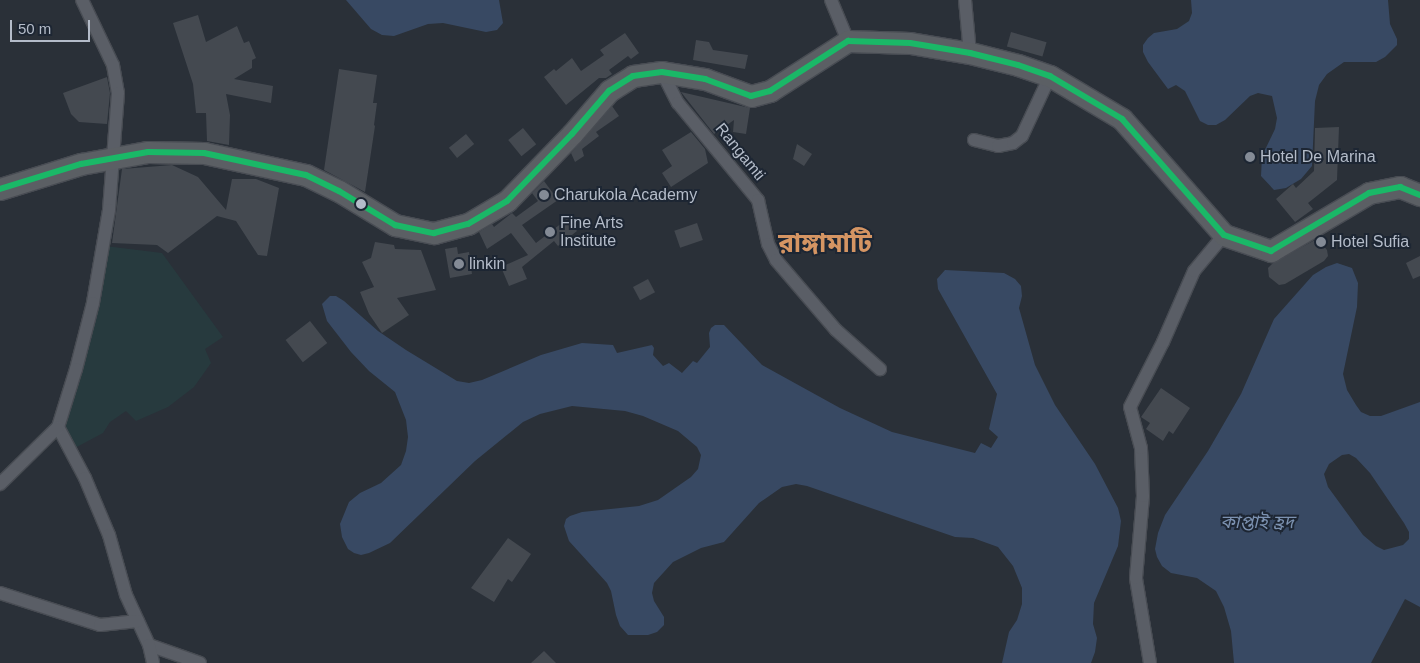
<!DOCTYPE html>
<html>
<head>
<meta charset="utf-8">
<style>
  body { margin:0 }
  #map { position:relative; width:1420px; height:663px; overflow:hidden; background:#2a3038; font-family:Arial,"Noto Sans Bengali",sans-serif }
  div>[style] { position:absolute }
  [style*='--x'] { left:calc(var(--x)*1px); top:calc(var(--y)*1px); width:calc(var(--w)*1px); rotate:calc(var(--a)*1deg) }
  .green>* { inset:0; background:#273a3e }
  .water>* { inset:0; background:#384963 }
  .building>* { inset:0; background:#444950; transform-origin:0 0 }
  .roads { filter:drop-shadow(1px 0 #484c53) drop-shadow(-1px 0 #484c53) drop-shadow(0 1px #484c53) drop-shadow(0 -1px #484c53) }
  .minor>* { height:12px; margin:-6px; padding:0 6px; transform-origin:6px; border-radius:6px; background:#5a5e66 }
  .trunk>* { height:21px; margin:-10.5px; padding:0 10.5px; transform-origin:10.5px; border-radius:10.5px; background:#5b5f64 }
  .bus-1>* { height:6px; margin:-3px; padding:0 3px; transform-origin:3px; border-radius:3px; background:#1ab867 }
  .dots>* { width:14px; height:14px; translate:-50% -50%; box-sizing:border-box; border:2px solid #1d2633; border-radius:50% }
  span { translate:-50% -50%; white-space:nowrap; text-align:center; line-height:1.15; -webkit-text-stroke:4px #1d2633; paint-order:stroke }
  .street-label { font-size:16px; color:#b4bcc9 }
  .poi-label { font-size:16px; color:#b4bcc9 }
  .left { translate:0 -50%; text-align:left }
  .water-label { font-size:18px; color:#7c92b1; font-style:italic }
  .town-label { font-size:26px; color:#d59563; font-weight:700 }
  .scale { position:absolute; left:10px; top:20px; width:80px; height:22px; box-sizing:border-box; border:2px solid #b4bcc9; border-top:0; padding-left:6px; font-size:15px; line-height:18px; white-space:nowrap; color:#b4bcc9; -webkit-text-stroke:4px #1d2633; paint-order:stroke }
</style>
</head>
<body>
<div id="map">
  <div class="green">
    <div style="clip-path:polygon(105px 246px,162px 253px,223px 337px,205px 349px,211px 363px,194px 387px,168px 407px,136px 421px,126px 411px,110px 422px,103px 433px,73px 449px,62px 424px)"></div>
  </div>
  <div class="water">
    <div style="clip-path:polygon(346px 0,499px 0,503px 23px,497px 30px,486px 32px,443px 23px,428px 24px,394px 36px,382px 35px,371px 29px)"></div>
    <div style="clip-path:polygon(1191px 0,1388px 0,1390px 24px,1397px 39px,1397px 45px,1385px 57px,1376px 62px,1344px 62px,1327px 74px,1319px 85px,1315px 101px,1312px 166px,1301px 179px,1286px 188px,1274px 190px,1261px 176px,1262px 156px,1275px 129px,1277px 118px,1272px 96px,1258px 93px,1250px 96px,1225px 120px,1216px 125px,1208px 125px,1200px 121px,1185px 91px,1176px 85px,1168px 89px,1148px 62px,1143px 52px,1143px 45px,1148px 38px,1154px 33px,1177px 29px,1189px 21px,1192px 13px)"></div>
    <div style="clip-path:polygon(evenodd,1337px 263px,1352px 268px,1358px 283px,1357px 307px,1343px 374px,1347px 390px,1356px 405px,1361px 412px,1370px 416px,1381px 416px,1420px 402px,1420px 607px,1405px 599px,1371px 663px,1234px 663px,1231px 631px,1224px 607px,1216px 591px,1197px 578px,1171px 573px,1162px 566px,1157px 557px,1155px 549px,1158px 533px,1165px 515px,1208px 451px,1241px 394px,1274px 319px,1313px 275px,1326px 267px,1337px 263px,1349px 454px,1356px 458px,1370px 473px,1404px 523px,1409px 532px,1409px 539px,1403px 545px,1384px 550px,1376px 546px,1363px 535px,1328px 487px,1324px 474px,1329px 464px,1342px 455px,1349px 454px)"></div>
    <div style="clip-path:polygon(945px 270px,1004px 273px,1015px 279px,1021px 286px,1022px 296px,1019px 308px,1035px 365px,1055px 405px,1095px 464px,1118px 508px,1121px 521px,1118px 546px,1094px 603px,1093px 624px,1097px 638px,1095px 652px,1091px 663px,1002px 663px,1009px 632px,1017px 620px,1022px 604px,1022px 588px,1013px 566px,998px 547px,973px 538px,955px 537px,807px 486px,796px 484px,782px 487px,759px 503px,724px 542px,701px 548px,673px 562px,654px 583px,652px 593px,654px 601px,664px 617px,664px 625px,657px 632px,648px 635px,628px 635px,620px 626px,616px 615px,611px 591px,607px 583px,569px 541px,564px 526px,566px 519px,570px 516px,582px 512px,639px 506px,658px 500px,691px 477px,698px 469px,701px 455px,697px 447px,678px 431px,643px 416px,625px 411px,572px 406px,540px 414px,523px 422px,475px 461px,390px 543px,369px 553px,361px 555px,354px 553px,348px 549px,342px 537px,340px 524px,349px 502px,360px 493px,381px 483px,401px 465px,406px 451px,408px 437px,406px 420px,395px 392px,369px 371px,351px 352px,327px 321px,322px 304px,330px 296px,336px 296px,344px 301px,378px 331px,406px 350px,457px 381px,469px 383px,482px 380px,541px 355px,582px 343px,613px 345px,617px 353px,652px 345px,654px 348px,653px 355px,663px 366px,669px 363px,682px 373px,693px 361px,697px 363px,710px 347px,709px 333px,711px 328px,715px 325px,724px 325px,762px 365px,840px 408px,892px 432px,975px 453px,981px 443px,991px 448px,998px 437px,989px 429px,997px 394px,938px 289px,937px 279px)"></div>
  </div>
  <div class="building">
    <div style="clip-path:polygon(198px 15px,206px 42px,237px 26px,244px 43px,249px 41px,256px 58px,252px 60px,252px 68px,234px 79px,273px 86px,271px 103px,226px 94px,230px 115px,229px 145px,207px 141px,206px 113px,196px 113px,193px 84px,173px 23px)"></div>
    <div style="left:1011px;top:32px;width:37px;height:15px;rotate:16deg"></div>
    <div style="clip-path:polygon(625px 33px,639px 53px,631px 59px,628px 56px,609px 70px,612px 74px,606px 78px,599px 78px,566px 105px,544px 77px,554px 69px,556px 71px,572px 58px,581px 71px,604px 55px,600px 50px)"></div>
    <div style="clip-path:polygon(696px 40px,709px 42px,713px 50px,748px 55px,745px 69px,693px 60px)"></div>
    <div style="clip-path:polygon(339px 69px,377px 75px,373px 103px,377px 103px,374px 125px,375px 126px,365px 192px,324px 170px)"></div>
    <div style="clip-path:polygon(107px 77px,110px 93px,107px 124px,79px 122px,71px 114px,63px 93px)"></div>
    <div style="clip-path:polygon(681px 92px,750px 108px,746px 134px,733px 132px,734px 120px,714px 134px)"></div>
    <div style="clip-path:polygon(612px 106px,619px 116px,596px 132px,599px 136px,582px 149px,584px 156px,575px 162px,571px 153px)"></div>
    <div style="clip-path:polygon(1339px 127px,1337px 180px,1308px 203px,1313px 209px,1295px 222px,1276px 199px,1293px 184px,1296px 188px,1314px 171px,1315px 128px)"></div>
    <div style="left:523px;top:128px;width:21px;height:19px;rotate:51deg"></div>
    <div style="clip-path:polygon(691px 132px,705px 149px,708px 163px,671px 187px,662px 173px,672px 166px,662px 150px)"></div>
    <div style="left:466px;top:134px;width:13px;height:22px;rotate:51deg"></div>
    <div style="clip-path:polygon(797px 144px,812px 154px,804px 166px,793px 159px)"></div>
    <div style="clip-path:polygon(172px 165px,198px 177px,226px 210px,232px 179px,256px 179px,279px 188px,267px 256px,258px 255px,236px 221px,217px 216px,168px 253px,157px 245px,112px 243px,122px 169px)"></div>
    <div style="clip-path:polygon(544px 181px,558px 200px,522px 225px,536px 243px,567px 219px,577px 231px,558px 246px,554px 241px,522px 267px,527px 279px,509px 286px,501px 267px,528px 255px,511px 233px,487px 249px,479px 232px,492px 224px,494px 227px,512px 213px,516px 217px,538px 201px,532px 193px)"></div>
    <div style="left:697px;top:223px;width:18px;height:24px;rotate:71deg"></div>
    <div style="clip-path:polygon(1319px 240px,1327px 250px,1328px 256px,1324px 261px,1285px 284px,1279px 285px,1269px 277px,1268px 268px,1273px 263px,1313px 241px)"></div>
    <div style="clip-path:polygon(375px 242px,394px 245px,395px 249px,421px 250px,436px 290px,397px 298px,409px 315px,382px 333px,369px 314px,360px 292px,374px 287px,362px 262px,371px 258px)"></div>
    <div style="clip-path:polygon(457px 247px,458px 254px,469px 252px,472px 274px,450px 278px,445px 249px)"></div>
    <div style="clip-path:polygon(1420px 256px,1420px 276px,1413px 279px,1406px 263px)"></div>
    <div style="left:648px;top:279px;width:15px;height:17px;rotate:62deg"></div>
    <div style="left:310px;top:321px;width:28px;height:31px;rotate:52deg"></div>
    <div style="clip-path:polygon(1161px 388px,1190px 408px,1173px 434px,1169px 431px,1163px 441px,1146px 429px,1150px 423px,1141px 417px)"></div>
    <div style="clip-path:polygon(508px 538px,531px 554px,512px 582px,508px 579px,494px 602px,471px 588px)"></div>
    <div style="clip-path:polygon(544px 651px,556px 663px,531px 663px)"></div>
  </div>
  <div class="roads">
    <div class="minor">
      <div style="--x:82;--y:0;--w:72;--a:64.5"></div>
      <div style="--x:113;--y:65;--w:28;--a:80"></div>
      <div style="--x:118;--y:93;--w:117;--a:94.4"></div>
      <div style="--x:109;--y:210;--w:94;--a:99.8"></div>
      <div style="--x:93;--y:303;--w:68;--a:104.4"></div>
      <div style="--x:76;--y:369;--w:61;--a:107.2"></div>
      <div style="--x:58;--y:427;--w:58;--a:62.1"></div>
      <div style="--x:85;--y:478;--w:62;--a:67.2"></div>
      <div style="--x:109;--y:535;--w:62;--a:74.2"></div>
      <div style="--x:126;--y:595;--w:55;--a:65.3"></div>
      <div style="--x:149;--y:645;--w:54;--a:19.4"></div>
      <div style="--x:831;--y:0;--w:44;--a:67.5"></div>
      <div style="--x:965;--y:0;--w:53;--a:84.6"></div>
      <div style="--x:662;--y:72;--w:35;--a:63"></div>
      <div style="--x:678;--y:103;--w:126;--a:50.5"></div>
      <div style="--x:758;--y:200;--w:45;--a:77.2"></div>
      <div style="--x:768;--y:244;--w:18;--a:63"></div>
      <div style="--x:776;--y:260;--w:92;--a:49.4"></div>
      <div style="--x:836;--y:330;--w:59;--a:41.6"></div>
      <div style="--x:974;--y:140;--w:25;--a:14"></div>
      <div style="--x:998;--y:146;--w:15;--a:-11"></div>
      <div style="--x:1013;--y:143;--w:11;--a:-38"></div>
      <div style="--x:1022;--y:136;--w:66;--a:-65"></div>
      <div style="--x:0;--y:484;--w:81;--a:-44.5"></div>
      <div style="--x:0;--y:593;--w:105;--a:17.7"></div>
      <div style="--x:100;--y:625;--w:38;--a:-6"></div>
      <div style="--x:149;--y:645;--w:18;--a:77"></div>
      <div style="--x:1150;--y:663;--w:86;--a:-99.4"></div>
      <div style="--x:1136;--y:578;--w:82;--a:-85.1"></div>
      <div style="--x:1143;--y:496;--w:48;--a:-92.4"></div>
      <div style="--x:1141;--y:448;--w:42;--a:-105"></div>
      <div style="--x:1130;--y:407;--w:73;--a:-63.1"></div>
      <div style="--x:1163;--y:342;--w:77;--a:-66.4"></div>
      <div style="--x:1194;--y:271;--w:47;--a:-50.2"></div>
    </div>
    <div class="trunk">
      <div style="--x:0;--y:189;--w:85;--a:-17.2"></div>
      <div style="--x:81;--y:164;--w:68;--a:-10.2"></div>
      <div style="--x:148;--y:152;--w:56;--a:1"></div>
      <div style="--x:204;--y:153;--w:104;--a:12.2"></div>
      <div style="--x:306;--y:175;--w:37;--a:26"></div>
      <div style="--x:339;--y:191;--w:66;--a:31.3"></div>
      <div style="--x:395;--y:225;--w:40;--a:12"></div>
      <div style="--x:434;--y:233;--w:35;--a:-15"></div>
      <div style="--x:468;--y:224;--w:45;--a:-30.5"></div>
      <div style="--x:507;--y:201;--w:93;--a:-45.9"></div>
      <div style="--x:572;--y:134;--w:57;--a:-49.3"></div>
      <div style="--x:609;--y:91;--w:28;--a:-32"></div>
      <div style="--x:633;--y:76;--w:29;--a:-8"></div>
      <div style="--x:662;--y:72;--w:44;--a:9.2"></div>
      <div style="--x:705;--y:79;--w:49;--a:20.3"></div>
      <div style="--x:751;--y:96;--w:20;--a:-15"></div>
      <div style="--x:770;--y:91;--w:93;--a:-32.7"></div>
      <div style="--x:848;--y:41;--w:62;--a:1.8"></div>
      <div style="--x:910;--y:43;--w:61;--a:9.5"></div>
      <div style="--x:970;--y:53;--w:49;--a:14"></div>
      <div style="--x:1018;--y:65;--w:34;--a:19"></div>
      <div style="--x:1050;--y:76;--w:84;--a:30.8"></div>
      <div style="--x:1122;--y:119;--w:154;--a:48.7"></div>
      <div style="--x:1224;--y:235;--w:50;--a:18.8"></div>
      <div style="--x:1271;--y:251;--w:114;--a:-30.6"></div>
      <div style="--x:1369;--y:193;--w:32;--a:-11"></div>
      <div style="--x:1400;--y:187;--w:22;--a:22"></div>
    </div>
  </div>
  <div class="bus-1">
    <div style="--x:0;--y:189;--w:85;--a:-17.2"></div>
    <div style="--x:81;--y:164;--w:68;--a:-10.2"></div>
    <div style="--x:148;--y:152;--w:56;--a:1"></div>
    <div style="--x:204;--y:153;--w:104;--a:12.2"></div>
    <div style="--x:306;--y:175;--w:37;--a:26"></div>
    <div style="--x:339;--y:191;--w:66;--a:31.3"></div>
    <div style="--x:395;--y:225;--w:40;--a:12"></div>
    <div style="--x:434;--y:233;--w:35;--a:-15"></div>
    <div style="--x:468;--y:224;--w:45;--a:-30.5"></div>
    <div style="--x:507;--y:201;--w:93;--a:-45.9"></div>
    <div style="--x:572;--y:134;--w:57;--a:-49.3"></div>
    <div style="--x:609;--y:91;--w:28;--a:-32"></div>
    <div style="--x:633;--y:76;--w:29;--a:-8"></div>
    <div style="--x:662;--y:72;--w:44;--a:9.2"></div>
    <div style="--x:705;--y:79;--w:49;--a:20.3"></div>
    <div style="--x:751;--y:96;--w:20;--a:-15"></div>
    <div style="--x:770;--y:91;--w:93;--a:-32.7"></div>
    <div style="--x:848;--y:41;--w:62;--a:1.8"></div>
    <div style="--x:910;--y:43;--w:61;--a:9.5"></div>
    <div style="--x:970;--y:53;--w:49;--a:14"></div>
    <div style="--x:1018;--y:65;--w:34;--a:19"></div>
    <div style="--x:1050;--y:76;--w:84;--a:30.8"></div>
    <div style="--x:1122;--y:119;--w:154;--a:48.7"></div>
    <div style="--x:1224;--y:235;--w:50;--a:18.8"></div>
    <div style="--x:1271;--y:251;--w:114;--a:-30.6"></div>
    <div style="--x:1369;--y:193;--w:32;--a:-11"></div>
    <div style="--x:1400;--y:187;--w:22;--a:22"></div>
  </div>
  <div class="dots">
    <div style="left:1250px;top:157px;background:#848b96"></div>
    <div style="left:544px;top:195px;background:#848b96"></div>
    <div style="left:361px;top:204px;background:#b4bcc9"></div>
    <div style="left:550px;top:232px;background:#848b96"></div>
    <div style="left:1321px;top:242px;background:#848b96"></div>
    <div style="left:459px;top:264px;background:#848b96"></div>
  </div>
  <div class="street-label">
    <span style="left:740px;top:152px;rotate:51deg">Rangamti</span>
  </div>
  <div class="poi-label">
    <span class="left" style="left:1260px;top:157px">Hotel De Marina</span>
    <span class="left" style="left:554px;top:195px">Charukola Academy</span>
    <span class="left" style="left:560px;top:232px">Fine Arts<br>Institute</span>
    <span class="left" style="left:1331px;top:242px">Hotel Sufia</span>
    <span class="left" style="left:469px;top:264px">linkin</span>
  </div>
  <div class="water-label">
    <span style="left:1257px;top:522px">কাপ্তাই হ্রদ</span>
  </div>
  <div class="town-label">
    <span style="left:825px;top:244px">রাঙ্গামাটি</span>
  </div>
  <div class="scale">50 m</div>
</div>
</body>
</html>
